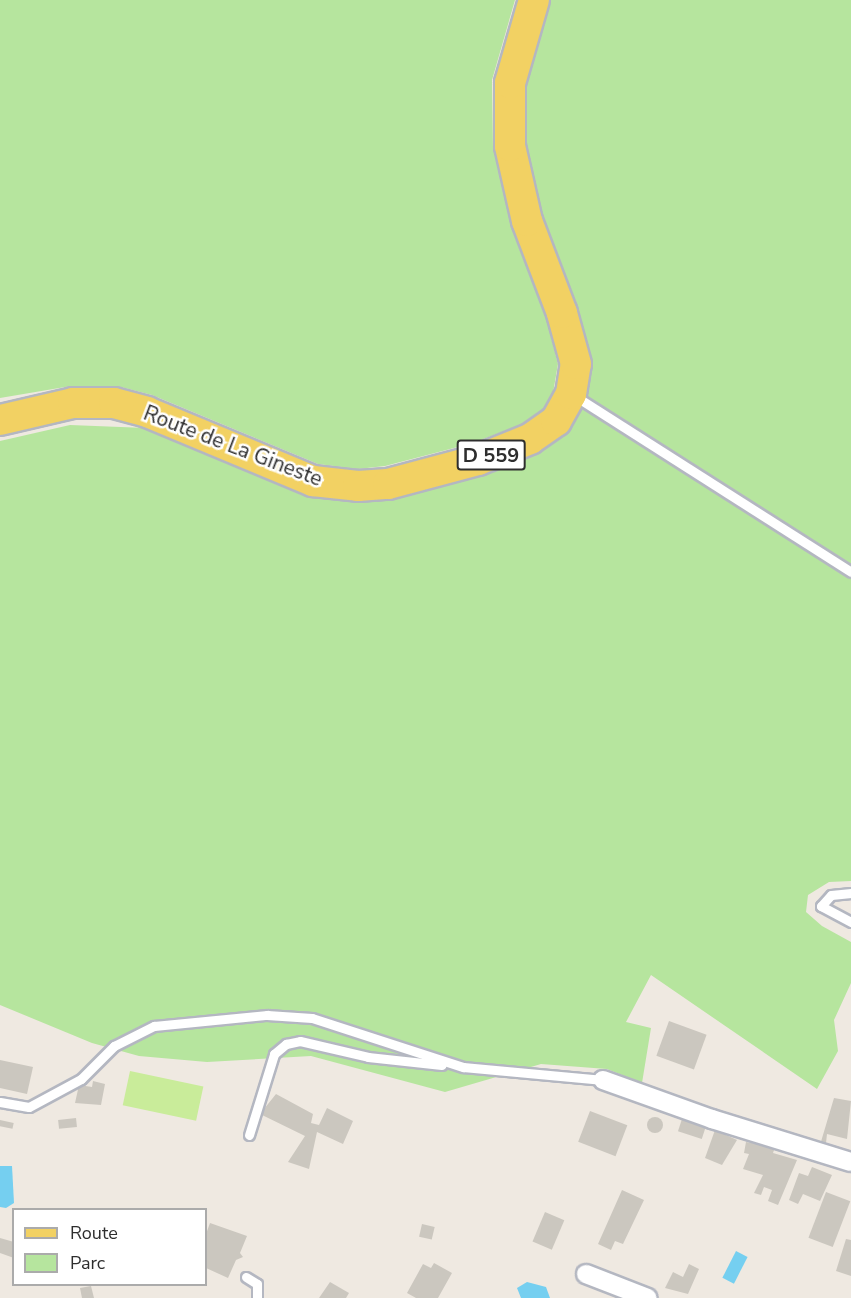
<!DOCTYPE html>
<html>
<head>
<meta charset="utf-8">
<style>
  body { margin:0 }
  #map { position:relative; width:851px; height:1298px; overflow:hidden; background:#efe9e1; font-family:"Nunito Sans",sans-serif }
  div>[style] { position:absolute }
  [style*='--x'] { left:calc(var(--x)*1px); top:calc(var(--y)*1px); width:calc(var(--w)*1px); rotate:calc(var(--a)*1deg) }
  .green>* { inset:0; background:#b6e59e }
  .pitch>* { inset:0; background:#c9ec9a; transform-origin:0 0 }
  .water>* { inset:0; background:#75cff0; transform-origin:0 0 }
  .building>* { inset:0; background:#cbc7bf; transform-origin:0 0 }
  .round { border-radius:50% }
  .roads { filter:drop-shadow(2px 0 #b4b7c1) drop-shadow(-2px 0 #b4b7c1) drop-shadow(0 2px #b4b7c1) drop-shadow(0 -2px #b4b7c1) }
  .lane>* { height:9px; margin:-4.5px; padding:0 4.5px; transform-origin:4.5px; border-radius:4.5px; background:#fff }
  .street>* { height:18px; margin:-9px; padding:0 9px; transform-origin:9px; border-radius:9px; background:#fff }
  .primary>* { height:30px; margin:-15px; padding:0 15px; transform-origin:15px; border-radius:15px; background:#f2d163 }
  span { translate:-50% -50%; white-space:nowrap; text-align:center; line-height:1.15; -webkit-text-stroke:5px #fff; paint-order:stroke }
  .shield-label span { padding:2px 4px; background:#fff; border:2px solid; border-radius:4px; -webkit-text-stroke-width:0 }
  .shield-label { font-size:20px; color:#2e2e2e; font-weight:700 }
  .street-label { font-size:21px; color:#2e2e2e }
  .legend { position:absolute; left:12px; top:1208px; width:195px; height:78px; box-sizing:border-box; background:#fff; border:2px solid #ababab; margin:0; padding:8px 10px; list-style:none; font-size:18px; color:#2e2e2e }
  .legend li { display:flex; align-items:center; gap:12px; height:30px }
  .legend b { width:30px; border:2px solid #ababab }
</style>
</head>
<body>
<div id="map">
  <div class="green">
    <div style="clip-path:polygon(0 0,515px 0,492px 80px,493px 148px,511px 226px,546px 318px,558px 364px,553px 393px,543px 409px,522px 424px,473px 443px,385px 466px,358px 469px,318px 464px,152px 395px,117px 386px,71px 386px,0 398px)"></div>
    <div style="clip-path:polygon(547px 0,851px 0,851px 881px,829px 882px,808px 895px,806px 912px,822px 926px,851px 942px,851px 983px,834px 1020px,838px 1051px,817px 1089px,651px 975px,626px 1022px,651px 1028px,642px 1083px,607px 1069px,541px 1064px,445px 1092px,311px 1056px,207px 1062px,139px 1056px,92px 1043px,0 1005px,0 441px,70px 425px,146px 428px,358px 499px,581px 404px,523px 145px,522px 84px)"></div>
  </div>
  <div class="pitch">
    <div style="left:130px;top:1071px;width:75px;height:35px;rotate:12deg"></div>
  </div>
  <div class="water">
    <div style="clip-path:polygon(0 1166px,12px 1166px,14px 1203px,6px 1208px,0 1207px)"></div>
    <div style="left:736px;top:1251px;width:13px;height:30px;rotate:27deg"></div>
    <div style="clip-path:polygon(527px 1282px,546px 1287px,550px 1298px,521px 1298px,517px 1288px)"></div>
  </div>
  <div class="building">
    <div style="left:669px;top:1021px;width:40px;height:37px;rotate:20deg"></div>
    <div style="clip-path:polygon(0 1060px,33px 1067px,27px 1094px,0 1088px)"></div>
    <div style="clip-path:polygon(93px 1081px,105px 1084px,101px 1105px,75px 1103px,79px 1085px,92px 1087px)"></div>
    <div style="clip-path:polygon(276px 1094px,313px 1114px,311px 1123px,319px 1125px,327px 1108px,353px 1121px,343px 1144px,317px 1132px,309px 1169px,288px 1162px,305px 1136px,260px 1114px)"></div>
    <div style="clip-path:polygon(834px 1098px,851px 1101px,847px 1139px,827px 1134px,826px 1143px,820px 1145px)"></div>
    <div style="left:590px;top:1111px;width:40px;height:33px;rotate:21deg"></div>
    <div class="round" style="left:647px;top:1117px;width:16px;height:16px"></div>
    <div style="left:76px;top:1118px;width:9px;height:18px;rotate:84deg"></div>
    <div style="left:682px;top:1119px;width:25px;height:13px;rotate:18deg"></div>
    <div style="left:0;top:1120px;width:14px;height:6px;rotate:12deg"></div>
    <div style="clip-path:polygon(715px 1130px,737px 1140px,722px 1165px,705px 1158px)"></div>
    <div style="clip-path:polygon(746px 1142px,775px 1147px,773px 1153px,797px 1160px,778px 1205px,768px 1201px,772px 1190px,764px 1187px,761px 1195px,754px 1193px,763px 1175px,743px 1169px,749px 1154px,744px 1153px)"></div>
    <div style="clip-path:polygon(812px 1167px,832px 1175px,820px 1201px,803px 1194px,798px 1204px,789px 1200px,799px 1173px,808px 1176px)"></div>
    <div style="clip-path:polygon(622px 1190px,644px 1200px,623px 1244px,615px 1241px,611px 1250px,598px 1244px)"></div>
    <div style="left:826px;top:1192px;width:26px;height:49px;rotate:21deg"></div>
    <div style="left:545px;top:1212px;width:21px;height:32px;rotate:23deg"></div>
    <div style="clip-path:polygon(210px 1223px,247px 1236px,240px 1253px,243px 1257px,236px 1260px,228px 1278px,206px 1268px,206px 1234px)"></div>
    <div style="left:422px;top:1224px;width:13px;height:13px;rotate:13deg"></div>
    <div style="clip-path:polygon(0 1238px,14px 1242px,14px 1258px,0 1253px)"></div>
    <div style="clip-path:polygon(846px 1239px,851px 1240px,851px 1276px,836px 1271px)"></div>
    <div style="clip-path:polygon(434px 1263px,452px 1273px,438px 1298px,416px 1298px,407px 1293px,423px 1264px,431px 1268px)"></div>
    <div style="clip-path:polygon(689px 1264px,699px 1269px,688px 1294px,665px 1288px,673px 1272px,683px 1277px)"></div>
    <div style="clip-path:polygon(330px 1282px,349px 1293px,346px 1298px,319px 1298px)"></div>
    <div style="clip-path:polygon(91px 1286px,94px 1298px,82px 1298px,80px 1288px)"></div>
  </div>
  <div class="roads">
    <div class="lane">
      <div style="--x:575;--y:396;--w:327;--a:32.5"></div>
      <div style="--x:851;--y:893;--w:20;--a:174"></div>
      <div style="--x:831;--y:895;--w:15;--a:132"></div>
      <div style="--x:821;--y:906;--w:34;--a:28"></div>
      <div style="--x:0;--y:1102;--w:29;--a:10"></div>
      <div style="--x:29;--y:1107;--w:59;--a:-28.3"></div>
      <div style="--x:81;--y:1079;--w:47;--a:-45"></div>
      <div style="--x:114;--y:1046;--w:45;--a:-26.6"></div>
      <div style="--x:154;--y:1026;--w:114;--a:-5.6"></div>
      <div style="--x:267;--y:1015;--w:45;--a:3.8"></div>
      <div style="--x:312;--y:1018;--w:159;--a:18"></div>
      <div style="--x:463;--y:1067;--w:141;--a:5.3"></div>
      <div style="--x:249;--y:1135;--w:85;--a:-72.8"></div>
      <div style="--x:274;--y:1054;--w:16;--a:-40"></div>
      <div style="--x:286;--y:1044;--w:14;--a:-12"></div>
      <div style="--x:300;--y:1041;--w:70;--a:13.2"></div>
      <div style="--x:368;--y:1057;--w:74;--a:6.2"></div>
      <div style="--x:246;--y:1277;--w:13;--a:32"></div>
      <div style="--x:257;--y:1284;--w:14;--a:90"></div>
    </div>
    <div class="street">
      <div style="--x:603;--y:1080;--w:116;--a:19.7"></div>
      <div style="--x:712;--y:1119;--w:145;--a:17.2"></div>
      <div style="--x:586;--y:1274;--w:66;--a:21.2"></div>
    </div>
    <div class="primary">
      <div style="--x:0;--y:420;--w:75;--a:-13.1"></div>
      <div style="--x:73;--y:403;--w:41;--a:0"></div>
      <div style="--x:114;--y:403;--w:34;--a:15"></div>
      <div style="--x:147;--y:412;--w:180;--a:22.6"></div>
      <div style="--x:313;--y:481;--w:45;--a:6.3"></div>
      <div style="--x:358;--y:486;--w:30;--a:-4"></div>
      <div style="--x:388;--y:484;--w:93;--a:-14.9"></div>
      <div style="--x:478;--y:460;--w:56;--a:-22"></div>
      <div style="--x:530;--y:439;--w:32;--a:-35"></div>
      <div style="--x:556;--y:421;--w:31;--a:-61"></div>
      <div style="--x:571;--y:394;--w:30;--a:-81"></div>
      <div style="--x:576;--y:364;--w:53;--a:-105.4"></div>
      <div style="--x:562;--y:313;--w:98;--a:-110.8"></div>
      <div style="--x:527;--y:221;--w:77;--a:-102.8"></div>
      <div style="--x:510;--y:146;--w:63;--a:-90"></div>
      <div style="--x:510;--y:83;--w:86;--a:-73.9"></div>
    </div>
  </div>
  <div class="shield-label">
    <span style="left:491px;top:455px">D 559</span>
  </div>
  <div class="street-label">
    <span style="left:233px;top:446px;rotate:21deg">Route de La Gineste</span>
  </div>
  <ul class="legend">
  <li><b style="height:8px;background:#f2d163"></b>Route</li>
  <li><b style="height:16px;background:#b6e59e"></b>Parc</li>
  </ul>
</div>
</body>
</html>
